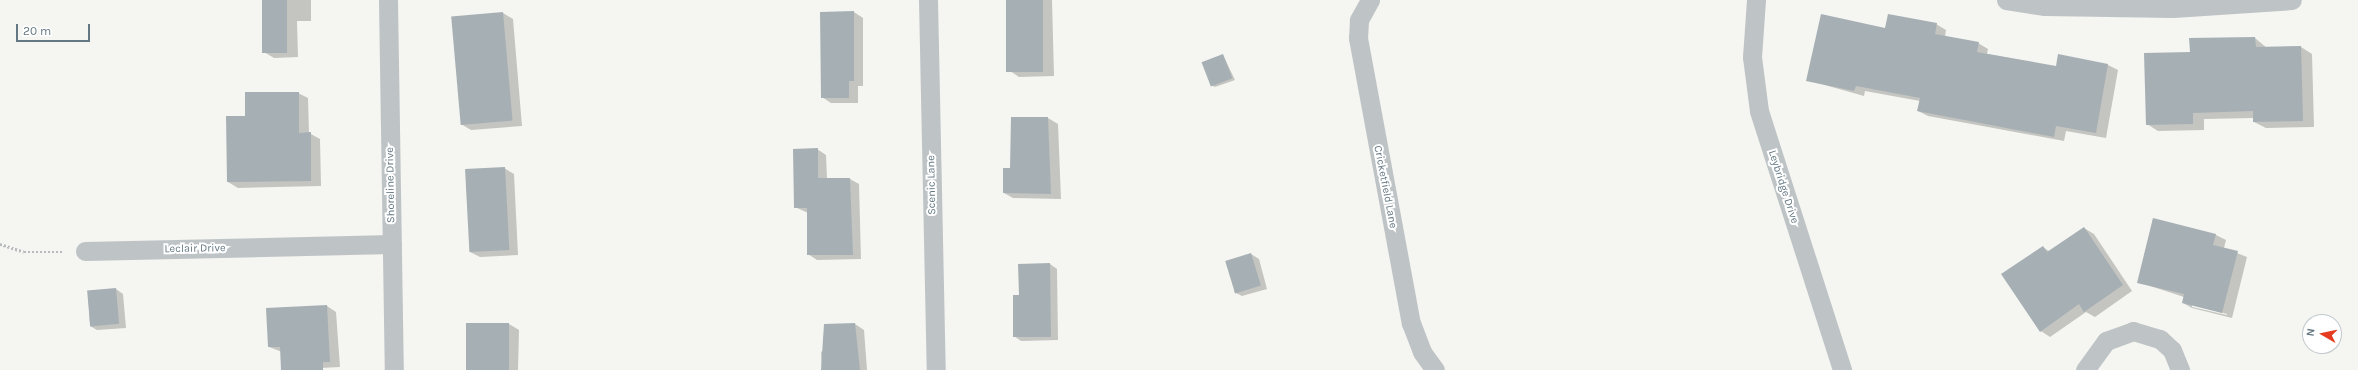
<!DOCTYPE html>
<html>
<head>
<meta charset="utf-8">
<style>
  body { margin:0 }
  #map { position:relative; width:2358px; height:370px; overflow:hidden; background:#f5f5f1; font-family:Karla,sans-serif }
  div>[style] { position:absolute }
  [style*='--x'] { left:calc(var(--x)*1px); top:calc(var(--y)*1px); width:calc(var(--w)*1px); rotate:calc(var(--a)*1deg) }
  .shadow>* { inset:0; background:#0003 }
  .building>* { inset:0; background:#a6b0b4; transform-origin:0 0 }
  .path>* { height:2.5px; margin-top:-1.25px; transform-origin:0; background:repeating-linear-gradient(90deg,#b8bbbd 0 2px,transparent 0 4px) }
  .street>* { height:19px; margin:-9.5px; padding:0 9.5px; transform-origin:9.5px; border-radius:9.5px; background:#bec3c6 }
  span { translate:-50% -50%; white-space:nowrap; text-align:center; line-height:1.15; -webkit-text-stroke:4px #fff; paint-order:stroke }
  .street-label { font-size:11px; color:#647883 }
  .north { position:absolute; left:2302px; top:314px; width:40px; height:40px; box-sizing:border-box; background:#fff; border:1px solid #c1c9cd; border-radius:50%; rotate:279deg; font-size:11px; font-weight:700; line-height:16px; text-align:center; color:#647883 }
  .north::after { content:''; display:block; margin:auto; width:14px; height:18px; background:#e53c21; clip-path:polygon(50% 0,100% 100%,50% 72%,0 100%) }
  .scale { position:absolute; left:16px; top:24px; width:74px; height:18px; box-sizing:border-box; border:2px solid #647883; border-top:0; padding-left:5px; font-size:12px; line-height:14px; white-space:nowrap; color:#647883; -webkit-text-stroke:3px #fff; paint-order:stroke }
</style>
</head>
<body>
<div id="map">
  <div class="shadow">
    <div style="clip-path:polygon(263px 0,311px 0,311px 21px,297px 21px,298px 57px,274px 58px,264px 52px)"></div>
    <div style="clip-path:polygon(1007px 0,1052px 0,1054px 76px,1019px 77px,1010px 71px)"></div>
    <div style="clip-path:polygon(854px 12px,863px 18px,863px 86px,858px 86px,858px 103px,831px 103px,822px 97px)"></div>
    <div style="clip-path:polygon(503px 13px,513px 19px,522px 126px,471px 130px,461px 124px)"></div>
    <div style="clip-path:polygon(1936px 24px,1946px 30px,1945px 37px,1978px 43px,1988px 49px,1987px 54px,2057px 67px,2059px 56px,2108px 65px,2118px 70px,2106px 138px,2066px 131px,2064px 141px,1928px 116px,1918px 111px,1920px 101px,1865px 91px,1864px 96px,1807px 80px,1886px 30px)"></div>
    <div style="clip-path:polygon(2255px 38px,2267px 48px,2301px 47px,2312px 54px,2314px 127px,2266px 128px,2254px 122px,2254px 118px,2204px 119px,2204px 130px,2158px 131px,2147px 124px,2191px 53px,2190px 39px)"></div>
    <div style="clip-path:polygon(1223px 55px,1235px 80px,1215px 87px,1211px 85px)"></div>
    <div style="clip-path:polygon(298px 93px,308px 98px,309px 133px,320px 139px,321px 186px,238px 188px,228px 182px)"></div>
    <div style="clip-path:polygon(1012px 118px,1048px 118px,1058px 124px,1061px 199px,1013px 198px,1004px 193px,1011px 169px)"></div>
    <div style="clip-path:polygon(817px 149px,826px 155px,827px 179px,850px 179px,859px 184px,861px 259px,817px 260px,808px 254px,808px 213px,795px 207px)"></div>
    <div style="clip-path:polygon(504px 168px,514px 174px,518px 255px,480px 257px,470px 252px)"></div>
    <div style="clip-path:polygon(evenodd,2153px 219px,2216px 235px,2226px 240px,2224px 248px,2247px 257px,2232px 318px,2192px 308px,2183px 303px,2184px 297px,2138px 282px,2153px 219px,2192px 305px,2227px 314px,2227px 315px,2192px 307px,2192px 305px)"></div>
    <div style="clip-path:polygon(2084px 228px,2094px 234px,2132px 291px,2095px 317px,2086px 312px,2050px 337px,2041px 331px,2043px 247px,2050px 252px)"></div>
    <div style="clip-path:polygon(1251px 254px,1259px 259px,1267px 289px,1242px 296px,1234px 292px)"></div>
    <div style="clip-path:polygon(1050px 264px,1057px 269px,1058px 340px,1021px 341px,1014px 336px,1020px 296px)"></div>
    <div style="clip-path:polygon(116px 289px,123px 294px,126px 328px,97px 330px,90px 326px,88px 292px)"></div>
    <div style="clip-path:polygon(327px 306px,336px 312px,340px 367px,282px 370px,282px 352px,269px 347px)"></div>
    <div style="clip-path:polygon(467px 324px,509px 324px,519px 330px,518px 370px,466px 370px)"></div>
    <div style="clip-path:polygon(855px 324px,864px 330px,867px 370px,822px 370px,821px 352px)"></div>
  </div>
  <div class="building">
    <div style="left:262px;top:0;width:25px;height:53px"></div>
    <div style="left:1006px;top:0;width:37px;height:72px"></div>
    <div style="clip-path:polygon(854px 11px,854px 81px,849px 81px,849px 98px,821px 98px,820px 12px)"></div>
    <div style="left:503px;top:12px;width:109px;height:52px;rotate:85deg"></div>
    <div style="clip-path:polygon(1821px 14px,1885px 28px,1888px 14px,1937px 23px,1935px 34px,1979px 42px,1977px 52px,2056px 66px,2058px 54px,2108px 64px,2096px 133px,2056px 126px,2054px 137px,1917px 111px,1920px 98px,1856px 86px,1854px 91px,1806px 81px)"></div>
    <div style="clip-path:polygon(2255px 37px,2256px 47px,2301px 46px,2303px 121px,2253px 122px,2253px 111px,2193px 113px,2193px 124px,2146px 125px,2144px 53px,2190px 52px,2189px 38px)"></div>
    <div style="left:1223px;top:54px;width:26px;height:23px;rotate:69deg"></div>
    <div style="clip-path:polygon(245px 92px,299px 92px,299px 133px,311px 132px,311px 181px,227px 182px,226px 116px,245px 116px)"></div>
    <div style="clip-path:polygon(1011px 117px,1048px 117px,1051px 194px,1003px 193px,1003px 168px,1010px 168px)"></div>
    <div style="clip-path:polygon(818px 148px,818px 178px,850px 178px,853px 255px,807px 255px,807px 208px,794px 208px,793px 149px)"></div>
    <div style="left:505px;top:167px;width:83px;height:40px;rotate:87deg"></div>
    <div style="clip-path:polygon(2153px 218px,2216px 234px,2213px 245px,2238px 251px,2222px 313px,2182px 303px,2184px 294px,2137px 283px)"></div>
    <div style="clip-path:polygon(2084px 227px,2123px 285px,2084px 312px,2079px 304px,2040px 332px,2001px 274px,2043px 246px,2047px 252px)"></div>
    <div style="left:1251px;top:253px;width:34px;height:27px;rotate:73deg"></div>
    <div style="clip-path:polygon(1050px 263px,1051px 337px,1013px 337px,1013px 295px,1019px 295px,1018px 264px)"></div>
    <div style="left:116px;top:288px;width:36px;height:29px;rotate:85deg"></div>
    <div style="clip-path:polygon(327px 305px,330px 362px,323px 362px,323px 370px,281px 370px,280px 347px,268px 347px,266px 308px)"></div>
    <div style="left:466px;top:323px;width:43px;height:47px"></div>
    <div style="clip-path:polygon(855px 323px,860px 370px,821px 370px,824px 324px)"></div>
  </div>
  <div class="path">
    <div style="--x:0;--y:244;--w:25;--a:18"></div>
    <div style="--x:24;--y:252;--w:40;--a:0"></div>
  </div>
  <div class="street">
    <div style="--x:388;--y:0;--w:370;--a:89.1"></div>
    <div style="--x:928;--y:0;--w:370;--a:88.8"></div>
    <div style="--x:1370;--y:0;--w:23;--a:119"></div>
    <div style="--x:1359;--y:20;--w:18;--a:93"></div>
    <div style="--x:1358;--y:38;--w:290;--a:79.5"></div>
    <div style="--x:1411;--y:323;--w:31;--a:69"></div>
    <div style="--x:1422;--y:352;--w:22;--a:54"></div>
    <div style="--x:1756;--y:0;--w:57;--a:94"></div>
    <div style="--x:1752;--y:57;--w:54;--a:82.6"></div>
    <div style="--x:1759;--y:111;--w:272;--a:72.2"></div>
    <div style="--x:2006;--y:0;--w:38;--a:9"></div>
    <div style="--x:2044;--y:6;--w:129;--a:0.9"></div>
    <div style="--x:2173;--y:8;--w:119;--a:-3.8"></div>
    <div style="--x:85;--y:251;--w:307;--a:-1.3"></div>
    <div style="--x:2085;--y:370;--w:36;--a:-54"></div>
    <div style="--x:2106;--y:341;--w:29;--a:-20"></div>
    <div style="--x:2133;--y:331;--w:28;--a:17"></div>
    <div style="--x:2160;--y:339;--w:16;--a:43"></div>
    <div style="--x:2172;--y:350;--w:22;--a:68"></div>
  </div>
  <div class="street-label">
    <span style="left:391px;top:185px;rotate:-91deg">Shoreline Drive</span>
    <span style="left:932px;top:185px;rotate:-91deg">Scenic Lane</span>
    <span style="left:1385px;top:187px;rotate:79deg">Cricketfield Lane</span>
    <span style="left:1783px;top:187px;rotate:72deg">Leybridge Drive</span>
    <span style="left:195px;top:249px;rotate:-1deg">Leclair Drive</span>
  </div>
  <div class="north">N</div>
  <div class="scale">20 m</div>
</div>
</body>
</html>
